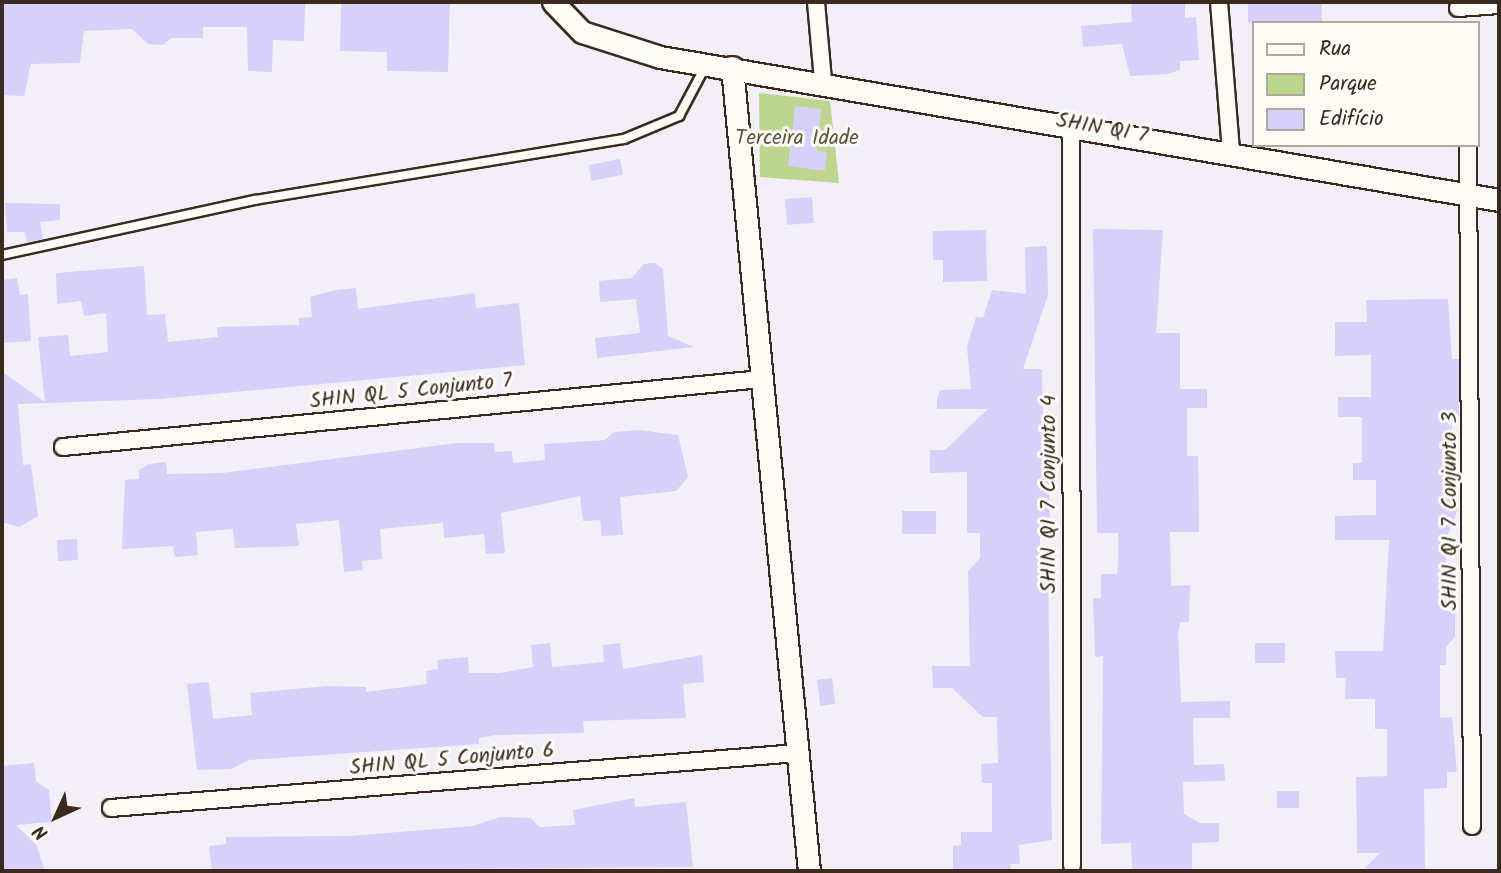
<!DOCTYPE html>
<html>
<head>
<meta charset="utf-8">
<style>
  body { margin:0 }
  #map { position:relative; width:1501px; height:873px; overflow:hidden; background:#f2eff8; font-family:Kalam,sans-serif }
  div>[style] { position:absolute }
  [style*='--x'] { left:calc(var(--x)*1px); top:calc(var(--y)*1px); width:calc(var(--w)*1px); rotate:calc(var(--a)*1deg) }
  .green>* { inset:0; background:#bcd68e }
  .building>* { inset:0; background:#d7d0f9; transform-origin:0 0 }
  .roads { filter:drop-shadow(2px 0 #3b2a1e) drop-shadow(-2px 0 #3b2a1e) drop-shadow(0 2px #3b2a1e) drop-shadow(0 -2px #3b2a1e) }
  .service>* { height:8px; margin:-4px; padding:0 4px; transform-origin:4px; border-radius:4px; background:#fdfcf7 }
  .minor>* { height:16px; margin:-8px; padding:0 8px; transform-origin:8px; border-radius:8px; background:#fdfcf7 }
  .tertiary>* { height:21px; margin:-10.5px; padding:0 10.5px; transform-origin:10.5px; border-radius:10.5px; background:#fdfcf7 }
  span { translate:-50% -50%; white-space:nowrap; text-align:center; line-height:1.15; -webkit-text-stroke:6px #fdfcf7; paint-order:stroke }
  .street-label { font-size:21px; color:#3b2a1e }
  .park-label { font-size:21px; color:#5b553a }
  .frame { position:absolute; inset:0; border:4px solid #3b2a1e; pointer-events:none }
  .legend { position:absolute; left:1252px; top:21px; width:228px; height:126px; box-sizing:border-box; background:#fdfcf7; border:2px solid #afa8a0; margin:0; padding:9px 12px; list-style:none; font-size:21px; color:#3b2a1e }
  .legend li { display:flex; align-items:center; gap:14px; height:35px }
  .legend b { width:35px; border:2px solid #afa8a0 }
  .north { position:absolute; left:21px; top:782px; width:70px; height:70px; -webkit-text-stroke:5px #fdfcf7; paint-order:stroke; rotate:225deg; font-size:19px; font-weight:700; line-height:28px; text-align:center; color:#3b2a1e }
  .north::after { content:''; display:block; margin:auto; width:24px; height:32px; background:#3b2a1e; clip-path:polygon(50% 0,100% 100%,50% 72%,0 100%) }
</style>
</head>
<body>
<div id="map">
  <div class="green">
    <div style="clip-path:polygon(759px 93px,830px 101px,839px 183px,760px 177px)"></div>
  </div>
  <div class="building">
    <div style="clip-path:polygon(3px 2px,305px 2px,304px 41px,273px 40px,272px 72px,248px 71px,247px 27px,203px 27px,203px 38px,171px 38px,163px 45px,148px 44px,132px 29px,84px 31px,80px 63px,31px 64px,24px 96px,2px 95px)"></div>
    <div style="clip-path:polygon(341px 2px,450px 2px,448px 72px,387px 71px,387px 52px,340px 51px)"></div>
    <div style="clip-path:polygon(1131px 2px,1185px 2px,1185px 18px,1196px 17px,1199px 60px,1180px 61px,1180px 70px,1167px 74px,1130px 76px,1122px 44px,1083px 47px,1081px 26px,1132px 22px)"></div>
    <div style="left:1248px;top:2px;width:74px;height:21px"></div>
    <div style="clip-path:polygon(795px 106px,821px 109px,817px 151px,827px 152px,825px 171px,788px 166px)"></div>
    <div style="left:620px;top:159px;width:16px;height:32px;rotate:79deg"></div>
    <div style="left:812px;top:197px;width:26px;height:27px;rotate:86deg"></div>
    <div style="clip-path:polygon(5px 203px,60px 204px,60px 220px,40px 222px,43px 239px,27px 242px,25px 232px,7px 232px)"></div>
    <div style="clip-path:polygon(1093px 229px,1163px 230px,1156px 333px,1180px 333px,1180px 389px,1207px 389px,1207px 408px,1187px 408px,1187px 456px,1198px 456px,1199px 532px,1170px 532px,1171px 586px,1190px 585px,1189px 622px,1180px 622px,1178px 633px,1181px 702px,1230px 701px,1230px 718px,1193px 718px,1194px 765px,1224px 764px,1225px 781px,1183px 782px,1184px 814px,1200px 823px,1219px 823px,1219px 842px,1192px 843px,1192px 871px,1132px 871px,1131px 843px,1101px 844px,1103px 656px,1095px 657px,1093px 598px,1101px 598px,1101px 574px,1117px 574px,1118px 566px,1118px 533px,1097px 533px)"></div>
    <div style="clip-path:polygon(986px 230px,987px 281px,943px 282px,943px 260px,933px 260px,933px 231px)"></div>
    <div style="clip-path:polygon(1047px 246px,1048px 295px,1023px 369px,1042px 369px,1044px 477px,1049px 477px,1050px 529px,1040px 529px,1040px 573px,1048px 572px,1052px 840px,1019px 845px,1020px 864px,1011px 864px,1010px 871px,953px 871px,953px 846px,961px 845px,961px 832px,992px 832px,992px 783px,982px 783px,981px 764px,998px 763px,997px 717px,983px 717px,952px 688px,933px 688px,932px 666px,970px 666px,968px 571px,980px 558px,980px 533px,967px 533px,967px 472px,930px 473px,930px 450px,945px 450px,988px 409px,937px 409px,937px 400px,940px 390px,971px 389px,967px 347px,976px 317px,983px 318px,992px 290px,1026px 294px,1025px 247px)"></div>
    <div style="clip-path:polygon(655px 263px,663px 269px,668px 336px,694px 347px,597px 358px,595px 338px,640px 333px,636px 299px,600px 302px,599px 281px,632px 278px,644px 264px)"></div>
    <div style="clip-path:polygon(144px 266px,147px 315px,165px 314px,168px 342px,218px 337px,217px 327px,299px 325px,299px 318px,312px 317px,310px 297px,336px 290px,356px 288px,358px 309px,475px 293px,476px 308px,519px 303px,525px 365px,159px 399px,18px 404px,23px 465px,31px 464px,38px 516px,19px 527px,2px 522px,2px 372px,45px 402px,38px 337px,68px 335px,70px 356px,108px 352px,106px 313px,84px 316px,81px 301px,57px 304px,56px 273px)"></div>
    <div style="clip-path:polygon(17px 278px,20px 295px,28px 294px,31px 341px,2px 343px,2px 280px)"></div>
    <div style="clip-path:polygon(1448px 299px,1452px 359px,1459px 359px,1459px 417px,1451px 417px,1458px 509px,1446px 539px,1447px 611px,1455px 611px,1455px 637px,1446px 647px,1446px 665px,1440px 665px,1440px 718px,1452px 717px,1457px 772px,1447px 772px,1447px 788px,1424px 789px,1425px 871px,1362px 871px,1380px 853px,1357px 853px,1356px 777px,1387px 776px,1387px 729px,1375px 729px,1375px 699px,1345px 699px,1346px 678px,1336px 678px,1335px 651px,1383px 651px,1389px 540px,1335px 540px,1335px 516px,1376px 515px,1376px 480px,1353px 480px,1353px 463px,1362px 463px,1362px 417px,1338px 417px,1338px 397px,1371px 397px,1371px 355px,1335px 356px,1335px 322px,1367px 322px,1366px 300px)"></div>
    <div style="clip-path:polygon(639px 430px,678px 435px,688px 477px,676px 491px,620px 497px,623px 535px,602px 536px,600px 520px,583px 521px,580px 496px,501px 513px,505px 553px,486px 554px,484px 534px,444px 538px,443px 523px,380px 529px,382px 559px,362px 561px,363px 570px,344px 572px,339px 520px,296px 524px,299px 546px,235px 548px,233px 529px,196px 532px,198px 555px,175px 557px,173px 546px,122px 549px,125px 480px,139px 479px,139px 470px,149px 464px,166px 462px,167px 474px,222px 473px,457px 443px,494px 443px,495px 452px,512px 451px,513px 463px,545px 460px,544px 444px,605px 440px,614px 432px)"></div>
    <div style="left:902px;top:511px;width:34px;height:23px"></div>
    <div style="left:77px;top:539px;width:21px;height:20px;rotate:87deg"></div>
    <div style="clip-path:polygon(550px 643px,552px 667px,604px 662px,603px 645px,620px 643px,623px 669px,702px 655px,704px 682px,683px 684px,686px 718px,583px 721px,584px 733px,496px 735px,479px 738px,479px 744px,249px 760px,231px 769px,197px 770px,187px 684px,209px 682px,213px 719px,252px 715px,250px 693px,327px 686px,366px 687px,366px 692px,427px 684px,426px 671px,438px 669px,437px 660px,468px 657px,469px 673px,500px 673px,533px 667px,531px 645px)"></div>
    <div style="left:1285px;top:643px;width:20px;height:30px;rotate:90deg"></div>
    <div style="left:832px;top:678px;width:26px;height:15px;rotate:83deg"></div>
    <div style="clip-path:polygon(34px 763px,36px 782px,49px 790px,52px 822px,16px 825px,37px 846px,45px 871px,2px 871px,2px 766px)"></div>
    <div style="left:1277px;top:791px;width:22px;height:17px"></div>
    <div style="clip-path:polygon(634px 798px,635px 807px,686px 802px,693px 867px,212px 871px,209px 846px,226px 844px,226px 837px,349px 836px,473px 826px,500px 817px,531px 818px,539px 827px,575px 825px,573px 810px)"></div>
  </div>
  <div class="roads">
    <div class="service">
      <div style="--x:2;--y:255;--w:259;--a:-12.3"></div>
      <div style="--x:255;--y:200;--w:374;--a:-9.4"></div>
      <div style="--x:624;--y:139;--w:60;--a:-22.7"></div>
      <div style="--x:679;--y:116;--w:55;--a:-62"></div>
    </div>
    <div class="minor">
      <div style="--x:816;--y:2;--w:79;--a:84.9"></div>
      <div style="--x:1219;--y:2;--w:149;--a:85.4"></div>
      <div style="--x:1458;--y:8;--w:41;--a:-4.2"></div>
      <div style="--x:1071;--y:124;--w:741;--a:89.92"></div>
      <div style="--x:1468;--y:145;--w:681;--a:89.66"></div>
      <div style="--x:63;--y:447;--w:702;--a:-5.56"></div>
      <div style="--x:111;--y:808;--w:688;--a:-4.58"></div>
    </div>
    <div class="tertiary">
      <div style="--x:553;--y:2;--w:42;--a:46"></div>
      <div style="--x:582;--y:32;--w:82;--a:17.8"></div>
      <div style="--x:660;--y:57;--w:851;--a:9.67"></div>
      <div style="--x:732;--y:67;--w:808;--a:84.53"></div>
    </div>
  </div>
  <div class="street-label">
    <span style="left:1102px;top:129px;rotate:10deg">SHIN QI 7</span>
    <span style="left:411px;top:392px;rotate:-6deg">SHIN QL 5 Conjunto 7</span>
    <span style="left:1050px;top:494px;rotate:-90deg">SHIN QI 7 Conjunto 4</span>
    <span style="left:1451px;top:511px;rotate:-90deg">SHIN QI 7 Conjunto 3</span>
    <span style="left:452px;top:760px;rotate:-5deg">SHIN QL 5 Conjunto 6</span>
  </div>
  <div class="park-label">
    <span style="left:797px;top:139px">Terceira Idade</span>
  </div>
  <div class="frame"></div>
  <ul class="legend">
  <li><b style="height:9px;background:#fdfcf7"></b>Rua</li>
  <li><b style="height:19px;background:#bcd68e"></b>Parque</li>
  <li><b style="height:19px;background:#d7d0f9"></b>Edifício</li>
  </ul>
  <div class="north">N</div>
</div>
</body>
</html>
